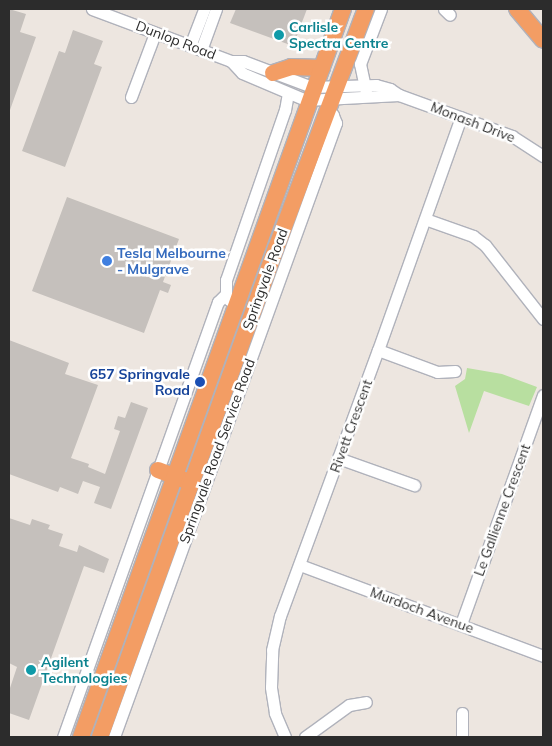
<!DOCTYPE html>
<html>
<head>
<meta charset="utf-8">
<style>
  body { margin:0 }
  #map { position:relative; width:552px; height:746px; overflow:hidden; background:#ede6e0; font-family:Mulish,sans-serif }
  div>[style] { position:absolute }
  [style*='--x'] { left:calc(var(--x)*1px); top:calc(var(--y)*1px); width:calc(var(--w)*1px); rotate:calc(var(--a)*1deg) }
  .green>* { inset:0; background:#b8dfa0 }
  .building>* { inset:0; background:#c5c0bc }
  .roads { filter:drop-shadow(1px 0 #b0b2bb) drop-shadow(-1px 0 #b0b2bb) drop-shadow(0 1px #b0b2bb) drop-shadow(0 -1px #b0b2bb) }
  .minor>* { height:11px; margin:-5.5px; padding:0 5.5px; transform-origin:5.5px; border-radius:5.5px; background:#fff }
  .highway>* { height:16px; margin:-8px; padding:0 8px; transform-origin:8px; border-radius:8px; background:#f39d64 }
  .dots>* { width:14px; height:14px; translate:-50% -50%; box-sizing:border-box; border:2px solid #fff; border-radius:50% }
  span { translate:-50% -50%; white-space:nowrap; text-align:center; line-height:1.15; -webkit-text-stroke:5px #fff; paint-order:stroke }
  .culture-label { font-size:14px; color:#0d838f; font-weight:700 }
  .left { translate:0 -50%; text-align:left }
  .street-label { font-size:14px; color:#2c2c2c }
  .shop-label { font-size:14px; color:#366cbe; font-weight:700 }
  .transit-label { font-size:14px; color:#164399; font-weight:700 }
  .right { translate:-100% -50%; text-align:right }
  .frame { position:absolute; inset:0; border:10px solid #2c2c2c; pointer-events:none }
</style>
</head>
<body>
<div id="map">
  <div class="green">
    <div style="clip-path:polygon(467px 368px,502px 374px,537px 387px,529px 406px,484px 391px,469px 433px,455px 386px,465px 379px)"></div>
  </div>
  <div class="building">
    <div style="clip-path:polygon(9px 9px,26px 14px,20px 32px,36px 37px,10px 110px)"></div>
    <div style="clip-path:polygon(236px 9px,307px 9px,293px 46px,230px 23px)"></div>
    <div style="clip-path:polygon(73px 30px,103px 41px,94px 64px,102px 67px,65px 167px,22px 151px,59px 51px,65px 53px)"></div>
    <div style="clip-path:polygon(67px 197px,179px 239px,163px 282px,171px 285px,168px 293px,160px 290px,144px 333px,32px 291px)"></div>
    <div style="clip-path:polygon(9px 340px,69px 363px,65px 374px,98px 385px,71px 458px,89px 464px,88px 467px,105px 474px,120px 431px,114px 429px,118px 416px,125px 418px,131px 402px,148px 408px,111px 509px,94px 503px,100px 487px,83px 481px,78px 494px,60px 487px,58px 492px,9px 474px)"></div>
    <div style="clip-path:polygon(9px 518px,30px 525px,32px 519px,50px 525px,48px 529px,63px 534px,59px 546px,77px 552px,79px 545px,109px 559px,104px 573px,84px 566px,29px 720px,9px 713px,9px 691px,17px 667px,9px 663px)"></div>
  </div>
  <div class="roads">
    <div class="minor">
      <div style="--x:92;--y:9;--w:148;--a:20.5"></div>
      <div style="--x:231;--y:61;--w:12;--a:0"></div>
      <div style="--x:243;--y:61;--w:74;--a:20.6"></div>
      <div style="--x:312;--y:87;--w:64;--a:-1.8"></div>
      <div style="--x:376;--y:85;--w:15;--a:16"></div>
      <div style="--x:390;--y:89;--w:11;--a:34"></div>
      <div style="--x:399;--y:95;--w:120;--a:19.9"></div>
      <div style="--x:512;--y:136;--w:37;--a:33"></div>
      <div style="--x:444;--y:9;--w:8;--a:45"></div>
      <div style="--x:190;--y:46;--w:40;--a:-69"></div>
      <div style="--x:201;--y:50;--w:44;--a:-69.9"></div>
      <div style="--x:231;--y:61;--w:16;--a:47"></div>
      <div style="--x:242;--y:73;--w:69;--a:22.9"></div>
      <div style="--x:306;--y:100;--w:93;--a:-3.1"></div>
      <div style="--x:366;--y:92;--w:29;--a:-102"></div>
      <div style="--x:360;--y:64;--w:59;--a:-69.1"></div>
      <div style="--x:131;--y:97;--w:68;--a:-69.4"></div>
      <div style="--x:425;--y:219;--w:51;--a:19.5"></div>
      <div style="--x:473;--y:236;--w:15;--a:37"></div>
      <div style="--x:485;--y:245;--w:94;--a:51.9"></div>
      <div style="--x:229;--y:300;--w:7;--a:-117"></div>
      <div style="--x:226;--y:294;--w:14;--a:-90"></div>
      <div style="--x:226;--y:280;--w:180;--a:-70.9"></div>
      <div style="--x:285;--y:110;--w:17;--a:-80"></div>
      <div style="--x:378;--y:350;--w:63;--a:20.4"></div>
      <div style="--x:437;--y:372;--w:18;--a:-3"></div>
      <div style="--x:338;--y:458;--w:81;--a:19.6"></div>
      <div style="--x:300;--y:565;--w:259;--a:20.5"></div>
      <div style="--x:461;--y:624;--w:243;--a:-70.3"></div>
      <div style="--x:63;--y:737;--w:462;--a:-70.4"></div>
      <div style="--x:218;--y:302;--w:11;--a:-45"></div>
      <div style="--x:114;--y:737;--w:653;--a:-70.12"></div>
      <div style="--x:336;--y:123;--w:9;--a:-111"></div>
      <div style="--x:333;--y:115;--w:5;--a:-143"></div>
      <div style="--x:285;--y:737;--w:26;--a:-113"></div>
      <div style="--x:275;--y:713;--w:26;--a:-99"></div>
      <div style="--x:271;--y:687;--w:37;--a:-88"></div>
      <div style="--x:272;--y:650;--w:35;--a:-77"></div>
      <div style="--x:280;--y:616;--w:283;--a:-69.8"></div>
      <div style="--x:378;--y:350;--w:247;--a:-70.4"></div>
      <div style="--x:305;--y:737;--w:54;--a:-36"></div>
      <div style="--x:349;--y:705;--w:17;--a:-10"></div>
      <div style="--x:462;--y:737;--w:24;--a:-90"></div>
    </div>
    <div class="highway">
      <div style="--x:517;--y:9;--w:40;--a:50"></div>
      <div style="--x:273;--y:73;--w:19;--a:-18"></div>
      <div style="--x:291;--y:67;--w:31;--a:2"></div>
      <div style="--x:158;--y:470;--w:28;--a:21"></div>
      <div style="--x:81;--y:737;--w:774;--a:-70.21"></div>
      <div style="--x:100;--y:737;--w:520;--a:-70.21"></div>
      <div style="--x:276;--y:248;--w:255;--a:-69.4"></div>
    </div>
  </div>
  <div class="dots">
    <div style="left:279px;top:35px;background:#0f9aa8"></div>
    <div style="left:107px;top:261px;background:#3f7fe0"></div>
    <div style="left:200px;top:382px;background:#1a4fb4"></div>
    <div style="left:31px;top:670px;background:#0f9aa8"></div>
  </div>
  <div class="culture-label">
    <span class="left" style="left:289px;top:35px">Carlisle<br>Spectra Centre</span>
    <span class="left" style="left:41px;top:670px">Agilent<br>Technologies</span>
  </div>
  <div class="street-label">
    <span style="left:176px;top:40px;rotate:21deg">Dunlop Road</span>
    <span style="left:473px;top:122px;rotate:21deg">Monash Drive</span>
    <span style="left:265px;top:279px;rotate:-70deg">Springvale Road</span>
    <span style="left:351px;top:426px;rotate:-70deg">Rivett Crescent</span>
    <span style="left:217px;top:451px;rotate:-70deg">Springvale Road Service Road</span>
    <span style="left:502px;top:510px;rotate:-70deg">Le Gallienne Crescent</span>
    <span style="left:422px;top:610px;rotate:20deg">Murdoch Avenue</span>
  </div>
  <div class="shop-label">
    <span class="left" style="left:117px;top:261px">Tesla Melbourne<br>- Mulgrave</span>
  </div>
  <div class="transit-label">
    <span class="right" style="left:190px;top:382px">657 Springvale<br>Road</span>
  </div>
  <div class="frame"></div>
</div>
</body>
</html>
